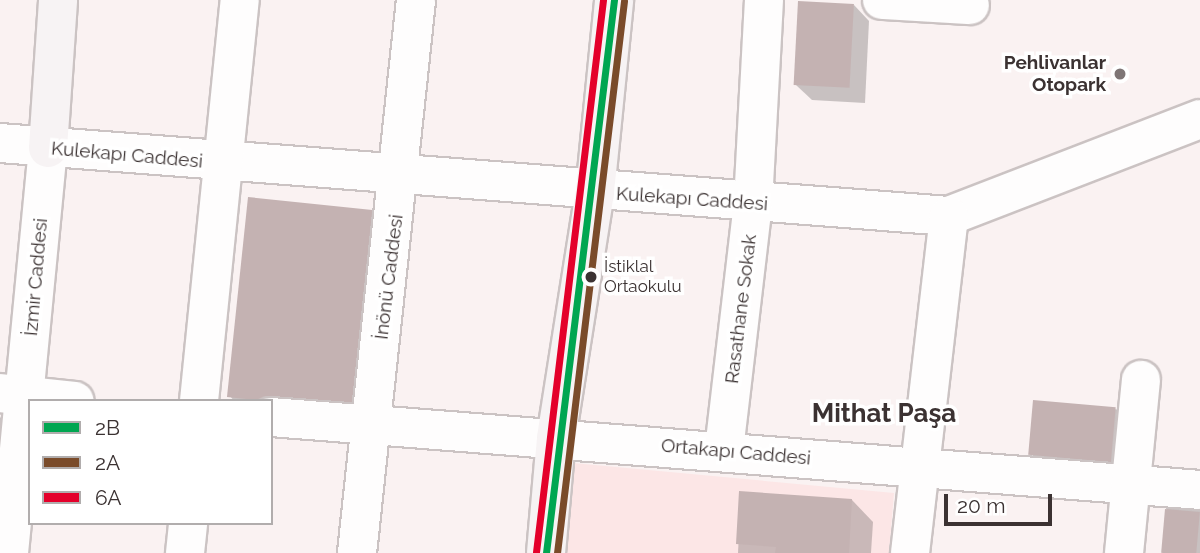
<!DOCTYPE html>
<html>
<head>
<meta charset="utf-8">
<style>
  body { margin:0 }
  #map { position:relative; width:1200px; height:553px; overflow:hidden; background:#faf2f2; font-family:Raleway,sans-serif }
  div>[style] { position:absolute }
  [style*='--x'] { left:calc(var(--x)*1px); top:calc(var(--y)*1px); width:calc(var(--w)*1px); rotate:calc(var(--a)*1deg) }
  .built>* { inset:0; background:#fce6e6 }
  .shadow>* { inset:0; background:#0003; transform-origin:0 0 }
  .building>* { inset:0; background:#c4b2b2; transform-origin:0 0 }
  .roads { filter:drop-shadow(2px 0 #cbc3c3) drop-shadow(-2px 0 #cbc3c3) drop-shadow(0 2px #cbc3c3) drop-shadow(0 -2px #cbc3c3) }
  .street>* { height:38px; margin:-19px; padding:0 19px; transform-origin:19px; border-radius:19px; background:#fefdfd }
  .secondary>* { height:38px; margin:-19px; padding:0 19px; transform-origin:19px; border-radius:19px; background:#f7f3f4 }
  .bus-1>* { height:7px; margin:-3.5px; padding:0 3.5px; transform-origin:3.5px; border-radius:3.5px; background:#00a651 }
  .bus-2>* { height:7px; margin:-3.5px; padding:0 3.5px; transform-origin:3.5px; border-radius:3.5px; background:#7a4b2a }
  .bus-3>* { height:7px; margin:-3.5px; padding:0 3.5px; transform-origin:3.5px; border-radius:3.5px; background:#e4002b }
  .dots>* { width:19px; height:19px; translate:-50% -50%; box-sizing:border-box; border:4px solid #fff; border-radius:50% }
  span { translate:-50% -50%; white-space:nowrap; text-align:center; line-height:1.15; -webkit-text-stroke:7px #fff; paint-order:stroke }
  .bus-label { font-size:17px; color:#3b3232 }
  .left { translate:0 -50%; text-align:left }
  .poi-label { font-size:19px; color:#3b3232; font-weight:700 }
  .right { translate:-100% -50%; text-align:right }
  .street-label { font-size:19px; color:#3b3232 }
  .district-label { font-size:26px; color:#3b3232; font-weight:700 }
  .legend { position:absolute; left:28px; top:399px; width:245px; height:126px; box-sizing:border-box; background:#fff; border:2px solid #b1adad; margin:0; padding:9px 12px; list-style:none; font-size:21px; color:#3b3232 }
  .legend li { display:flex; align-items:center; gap:14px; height:35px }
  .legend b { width:35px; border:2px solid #b1adad }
  .scale { position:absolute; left:944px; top:494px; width:108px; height:32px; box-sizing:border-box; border:4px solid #3b3232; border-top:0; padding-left:9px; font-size:21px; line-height:24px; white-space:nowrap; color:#3b3232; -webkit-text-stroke:5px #fff; paint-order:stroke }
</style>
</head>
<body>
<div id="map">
  <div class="built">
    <div style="clip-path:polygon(573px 463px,894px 493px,889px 553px,563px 553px)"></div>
  </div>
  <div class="shadow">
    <div style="clip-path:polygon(854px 5px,869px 21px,865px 103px,812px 100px,796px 85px)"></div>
    <div style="clip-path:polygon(371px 211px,396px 235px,375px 425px,271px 401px,234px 401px,230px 396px)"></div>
    <div style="clip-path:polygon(1116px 409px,1131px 425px,1126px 476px,1046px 470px,1031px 454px)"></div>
    <div style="clip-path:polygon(0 417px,15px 433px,0 489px)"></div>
    <div style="clip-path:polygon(741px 493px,852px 500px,873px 522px,871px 553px,738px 553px)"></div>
    <div style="left:1200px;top:509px;width:44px;height:33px;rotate:90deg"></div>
  </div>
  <div class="building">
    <div style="left:798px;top:1px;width:56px;height:84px;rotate:3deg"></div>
    <div style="left:248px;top:197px;width:125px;height:201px;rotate:6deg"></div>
    <div style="left:1033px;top:400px;width:83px;height:55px;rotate:5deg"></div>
    <div style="clip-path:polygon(739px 491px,852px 499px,849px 553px,775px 553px,776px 547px,736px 544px)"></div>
    <div style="left:1165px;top:509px;width:35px;height:44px;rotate:5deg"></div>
  </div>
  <div class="roads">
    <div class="street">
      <div style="--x:882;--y:0;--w:88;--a:3.3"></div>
      <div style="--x:0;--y:143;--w:952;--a:4.4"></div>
      <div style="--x:949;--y:216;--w:269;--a:-21.1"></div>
      <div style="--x:0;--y:393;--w:75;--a:6.1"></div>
      <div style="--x:199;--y:401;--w:403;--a:-84.2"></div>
      <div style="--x:271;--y:417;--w:932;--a:4.49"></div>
      <div style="--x:724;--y:450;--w:249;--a:-83.3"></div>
      <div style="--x:753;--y:203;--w:203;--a:-86.9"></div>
      <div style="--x:9;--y:553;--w:407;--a:-84.5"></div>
      <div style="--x:185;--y:553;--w:30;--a:-84"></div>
      <div style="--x:357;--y:553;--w:556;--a:-83.91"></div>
      <div style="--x:910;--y:553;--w:339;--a:-83.4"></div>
      <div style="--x:1124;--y:553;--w:174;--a:-84.4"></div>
    </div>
    <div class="secondary">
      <div style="--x:48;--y:148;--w:148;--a:-86.1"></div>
      <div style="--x:546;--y:553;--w:115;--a:-85"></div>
      <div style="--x:556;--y:438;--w:249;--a:-81"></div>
      <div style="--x:595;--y:192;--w:193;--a:-84.3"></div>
    </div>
  </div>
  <div class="bus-1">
    <div style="--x:546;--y:553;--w:557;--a:-82.99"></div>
  </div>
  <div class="bus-2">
    <div style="--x:557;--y:553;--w:556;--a:-83.08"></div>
  </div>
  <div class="bus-3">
    <div style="--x:536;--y:552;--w:556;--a:-83.08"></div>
  </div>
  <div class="dots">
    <div style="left:1120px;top:74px;background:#7e7575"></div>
    <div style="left:591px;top:277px;background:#3b3232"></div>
  </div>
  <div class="bus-label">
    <span class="left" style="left:604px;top:277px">İstiklal<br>Ortaokulu</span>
  </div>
  <div class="poi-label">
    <span class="right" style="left:1106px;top:74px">Pehlivanlar<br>Otopark</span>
  </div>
  <div class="street-label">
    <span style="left:127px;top:155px;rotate:5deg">Kulekapı Caddesi</span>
    <span style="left:692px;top:199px;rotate:4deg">Kulekapı Caddesi</span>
    <span style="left:36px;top:277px;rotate:-85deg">İzmir Caddesi</span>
    <span style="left:389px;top:277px;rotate:-83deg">İnönü Caddesi</span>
    <span style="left:741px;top:309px;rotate:-83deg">Rasathane Sokak</span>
    <span style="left:736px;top:452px;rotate:5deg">Ortakapı Caddesi</span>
  </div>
  <div class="district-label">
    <span style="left:884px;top:414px">Mithat Paşa</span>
  </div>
  <ul class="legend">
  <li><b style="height:9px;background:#00a651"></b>2B</li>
  <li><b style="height:9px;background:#7a4b2a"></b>2A</li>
  <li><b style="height:9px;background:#e4002b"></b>6A</li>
  </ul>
  <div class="scale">20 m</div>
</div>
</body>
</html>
